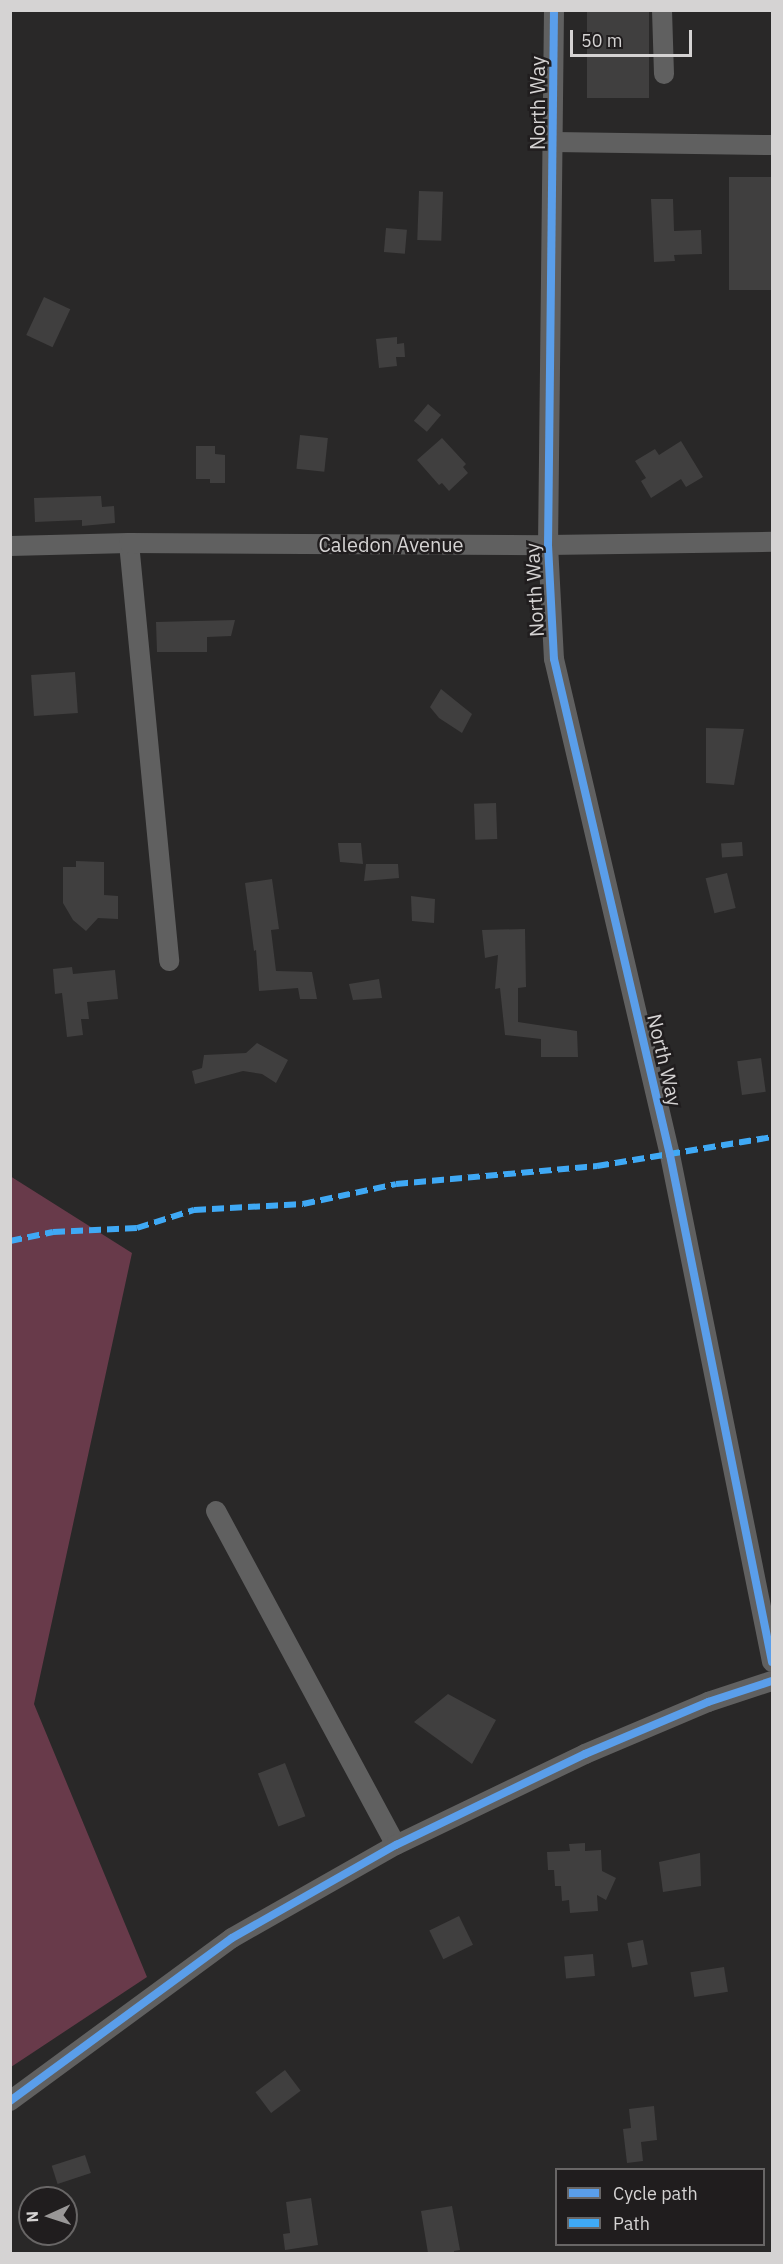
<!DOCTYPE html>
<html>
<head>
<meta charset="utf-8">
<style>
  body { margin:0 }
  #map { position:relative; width:783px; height:2264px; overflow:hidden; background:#292828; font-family:"IBM Plex Sans",sans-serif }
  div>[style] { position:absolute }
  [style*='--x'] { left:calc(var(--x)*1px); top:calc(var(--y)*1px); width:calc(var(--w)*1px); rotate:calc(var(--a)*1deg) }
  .forest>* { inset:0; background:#683a4a }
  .building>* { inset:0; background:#403f3f; transform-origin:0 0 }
  .minor>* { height:20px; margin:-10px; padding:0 10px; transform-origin:10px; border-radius:10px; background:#606060 }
  .quiet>* { height:6px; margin-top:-3px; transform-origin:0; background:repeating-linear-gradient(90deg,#3fa9f5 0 12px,transparent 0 18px) }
  .cycleway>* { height:8px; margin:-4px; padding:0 4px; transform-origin:4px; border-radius:4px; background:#5a9eea }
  span { translate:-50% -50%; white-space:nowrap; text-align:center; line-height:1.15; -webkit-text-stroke:5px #201d1e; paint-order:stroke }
  .street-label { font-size:20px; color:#d5d3d3 }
  .frame { position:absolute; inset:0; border:12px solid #d5d3d3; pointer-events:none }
  .legend { position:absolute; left:555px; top:2168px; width:210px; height:78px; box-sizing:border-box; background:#201d1e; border:2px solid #686666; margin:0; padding:8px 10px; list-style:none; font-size:18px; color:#d5d3d3 }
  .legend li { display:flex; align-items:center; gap:12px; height:30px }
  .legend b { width:30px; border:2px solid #686666 }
  .north { position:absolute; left:18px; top:2186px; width:60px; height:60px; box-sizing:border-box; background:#201d1e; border:2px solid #686666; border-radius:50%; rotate:267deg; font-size:16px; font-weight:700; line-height:24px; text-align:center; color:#d5d3d3 }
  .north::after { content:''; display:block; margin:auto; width:21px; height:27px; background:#999797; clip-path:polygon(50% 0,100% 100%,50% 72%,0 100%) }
  .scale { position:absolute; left:570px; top:30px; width:122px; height:27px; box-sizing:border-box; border:3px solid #d5d3d3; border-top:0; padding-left:8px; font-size:18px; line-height:21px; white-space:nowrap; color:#d5d3d3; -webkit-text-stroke:4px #201d1e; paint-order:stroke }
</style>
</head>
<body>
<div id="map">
  <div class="forest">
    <div style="clip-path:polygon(10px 1176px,132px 1253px,34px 1704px,147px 1977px,11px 2067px)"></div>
  </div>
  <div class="building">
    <div style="left:587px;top:10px;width:62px;height:88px"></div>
    <div style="left:772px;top:177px;width:113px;height:43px;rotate:90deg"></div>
    <div style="left:419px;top:191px;width:24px;height:49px;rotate:2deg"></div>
    <div style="clip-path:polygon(651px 199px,673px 199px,674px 231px,701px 230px,702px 254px,674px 255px,675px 261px,654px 262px)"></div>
    <div style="left:386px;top:228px;width:21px;height:24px;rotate:5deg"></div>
    <div style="left:44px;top:297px;width:29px;height:42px;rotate:25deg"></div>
    <div style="clip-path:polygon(397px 337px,397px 344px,404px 343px,405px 357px,396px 357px,397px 366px,379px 368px,376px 339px)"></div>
    <div style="left:428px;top:404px;width:17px;height:22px;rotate:40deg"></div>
    <div style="left:300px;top:435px;width:28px;height:34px;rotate:6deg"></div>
    <div style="clip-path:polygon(442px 438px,466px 464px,463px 467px,468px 473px,449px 491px,442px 483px,439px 485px,417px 460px)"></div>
    <div style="clip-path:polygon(681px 441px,703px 477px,686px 487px,681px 479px,651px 498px,641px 481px,646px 478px,635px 461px,655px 449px,659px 455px)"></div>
    <div style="clip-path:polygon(196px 446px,215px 446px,215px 454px,225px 455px,225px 483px,210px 483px,210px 479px,196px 479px)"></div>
    <div style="clip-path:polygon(101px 496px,102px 507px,114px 506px,115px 523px,82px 526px,82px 520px,35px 522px,34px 498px)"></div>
    <div style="clip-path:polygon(235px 620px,231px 636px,207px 637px,207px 652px,157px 652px,156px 622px)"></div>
    <div style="left:75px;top:672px;width:41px;height:44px;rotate:86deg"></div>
    <div style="clip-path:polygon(441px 689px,472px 714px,462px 733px,439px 718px,430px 707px)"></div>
    <div style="clip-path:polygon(706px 728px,744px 729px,734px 785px,706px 783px)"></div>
    <div style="left:496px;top:803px;width:36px;height:22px;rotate:88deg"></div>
    <div style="left:742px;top:842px;width:14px;height:21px;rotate:86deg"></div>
    <div style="clip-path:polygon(338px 843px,361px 843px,363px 864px,340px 862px)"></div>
    <div style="clip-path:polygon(76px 861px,104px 862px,104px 895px,118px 896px,118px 919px,98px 918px,86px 931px,73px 920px,63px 903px,63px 867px,76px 867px)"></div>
    <div style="clip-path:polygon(366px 864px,398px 864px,399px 878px,364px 881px)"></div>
    <div style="left:727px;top:873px;width:36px;height:22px;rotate:76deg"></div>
    <div style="clip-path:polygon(272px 879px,279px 929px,271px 930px,276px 971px,312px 972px,317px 999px,300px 999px,298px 988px,259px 991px,256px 950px,254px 951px,245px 883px)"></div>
    <div style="clip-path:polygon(411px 896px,435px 899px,434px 923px,412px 921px)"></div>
    <div style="clip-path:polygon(525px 929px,526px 987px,518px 988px,518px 1022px,577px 1031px,578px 1057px,541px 1057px,541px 1039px,505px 1035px,500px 988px,495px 989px,498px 955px,485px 958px,482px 930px)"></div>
    <div style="clip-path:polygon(72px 967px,73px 974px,115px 970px,118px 999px,87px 1002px,89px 1019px,81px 1019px,83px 1035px,67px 1037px,62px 993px,55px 994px,53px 969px)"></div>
    <div style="clip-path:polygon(379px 979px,382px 998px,353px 1000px,349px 984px)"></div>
    <div style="clip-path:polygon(257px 1043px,288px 1060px,276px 1083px,262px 1074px,243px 1071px,195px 1084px,192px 1071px,202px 1068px,204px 1055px,246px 1053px)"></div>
    <div style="left:761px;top:1058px;width:34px;height:24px;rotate:82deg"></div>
    <div style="clip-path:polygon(448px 1694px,496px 1720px,472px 1764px,414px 1722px)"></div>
    <div style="left:285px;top:1763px;width:57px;height:29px;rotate:69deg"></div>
    <div style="clip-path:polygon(585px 1843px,585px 1851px,601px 1850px,602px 1871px,616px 1878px,606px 1900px,597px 1895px,598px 1911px,570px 1913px,569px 1900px,562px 1901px,561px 1886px,555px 1886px,554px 1870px,548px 1870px,547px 1852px,570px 1851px,569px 1844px)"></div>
    <div style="clip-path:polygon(700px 1853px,701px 1886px,663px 1892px,659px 1862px)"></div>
    <div style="left:459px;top:1916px;width:32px;height:33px;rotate:64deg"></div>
    <div style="left:643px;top:1940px;width:25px;height:16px;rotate:79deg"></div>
    <div style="left:593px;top:1954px;width:22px;height:29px;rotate:85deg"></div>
    <div style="left:724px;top:1967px;width:25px;height:34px;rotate:81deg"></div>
    <div style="left:285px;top:2070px;width:26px;height:37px;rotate:53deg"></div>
    <div style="clip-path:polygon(654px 2106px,657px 2140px,641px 2142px,643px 2161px,627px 2163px,623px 2129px,631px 2128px,629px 2109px)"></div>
    <div style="left:85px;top:2155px;width:19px;height:35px;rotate:72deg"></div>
    <div style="clip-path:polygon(311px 2198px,318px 2245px,285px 2250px,283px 2234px,290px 2233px,286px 2202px)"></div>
    <div style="clip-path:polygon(452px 2206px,460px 2250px,454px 2251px,454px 2253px,428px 2253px,421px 2211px)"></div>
  </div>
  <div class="minor">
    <div style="--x:554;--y:10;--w:535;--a:90.64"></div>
    <div style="--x:548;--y:545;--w:114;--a:87"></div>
    <div style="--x:554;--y:659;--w:509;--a:76.84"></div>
    <div style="--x:670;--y:1155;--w:517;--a:78.62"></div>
    <div style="--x:662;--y:10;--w:64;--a:88.2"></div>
    <div style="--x:554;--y:142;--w:218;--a:0.8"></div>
    <div style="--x:129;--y:543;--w:420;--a:84.5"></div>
    <div style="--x:10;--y:546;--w:119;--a:-1.4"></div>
    <div style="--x:129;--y:543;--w:419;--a:0.3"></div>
    <div style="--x:548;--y:545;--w:224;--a:-0.8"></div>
    <div style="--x:216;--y:1511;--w:379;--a:61.7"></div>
    <div style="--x:10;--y:2101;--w:275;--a:-36.3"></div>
    <div style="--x:232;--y:1938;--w:189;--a:-29.6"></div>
    <div style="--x:396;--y:1845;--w:210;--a:-25.7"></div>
    <div style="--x:585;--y:1754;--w:134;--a:-22.9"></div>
    <div style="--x:708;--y:1702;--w:67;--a:-18.2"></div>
  </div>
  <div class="quiet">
    <div style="--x:10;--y:1241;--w:44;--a:-11.8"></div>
    <div style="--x:53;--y:1232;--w:84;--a:-2.7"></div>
    <div style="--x:137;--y:1228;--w:60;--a:-17.5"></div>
    <div style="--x:194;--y:1210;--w:109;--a:-3.2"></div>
    <div style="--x:303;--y:1204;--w:95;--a:-12.1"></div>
    <div style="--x:396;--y:1184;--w:202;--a:-5.1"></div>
    <div style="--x:597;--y:1166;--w:177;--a:-9.4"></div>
  </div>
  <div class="cycleway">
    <div style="--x:554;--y:10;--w:535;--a:90.64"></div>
    <div style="--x:548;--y:545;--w:114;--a:87"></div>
    <div style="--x:554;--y:659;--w:509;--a:76.84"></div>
    <div style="--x:670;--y:1155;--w:517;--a:78.62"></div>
    <div style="--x:10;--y:2101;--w:275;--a:-36.3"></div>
    <div style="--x:232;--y:1938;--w:189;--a:-29.6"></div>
    <div style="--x:396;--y:1845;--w:210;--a:-25.7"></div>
    <div style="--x:585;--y:1754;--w:134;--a:-22.9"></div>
    <div style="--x:708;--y:1702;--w:67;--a:-18.2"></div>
  </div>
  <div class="street-label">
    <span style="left:537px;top:103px;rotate:-90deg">North Way</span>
    <span style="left:391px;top:544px">Caledon Avenue</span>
    <span style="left:534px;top:590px;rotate:-93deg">North Way</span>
    <span style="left:665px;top:1060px;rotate:77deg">North Way</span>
  </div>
  <div class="frame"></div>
  <ul class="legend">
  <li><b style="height:8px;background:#5a9eea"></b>Cycle path</li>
  <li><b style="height:8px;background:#3fa9f5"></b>Path</li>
  </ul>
  <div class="north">N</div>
  <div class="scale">50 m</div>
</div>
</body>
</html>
